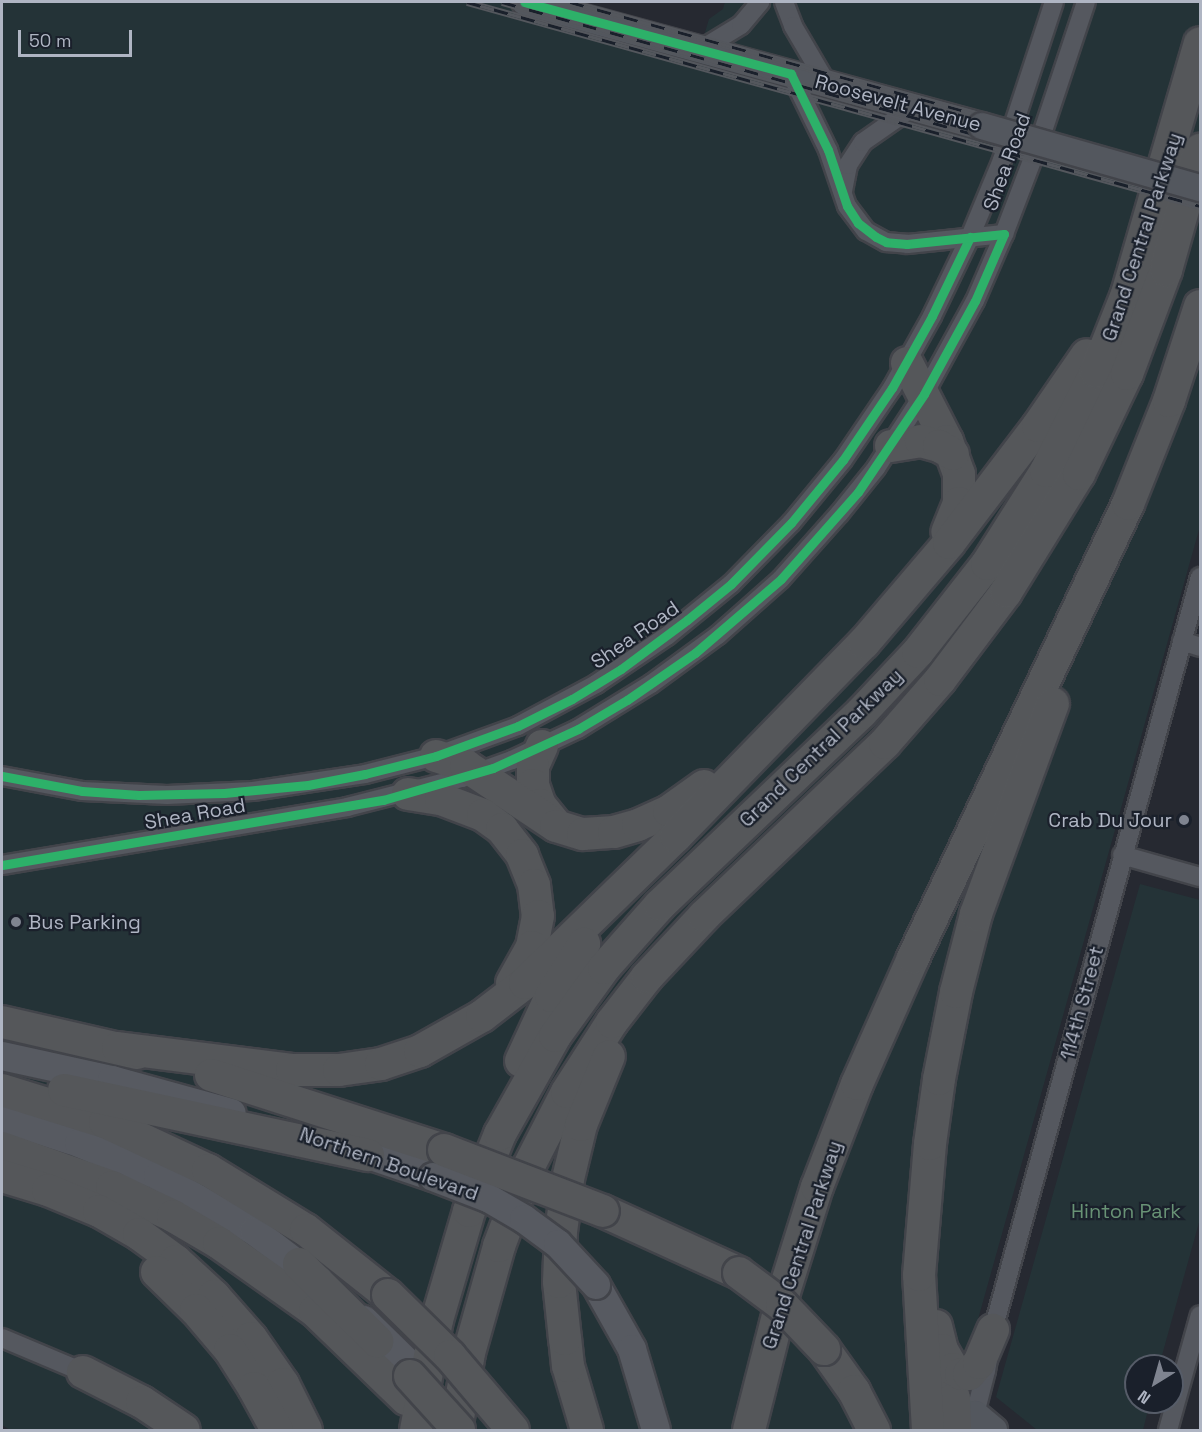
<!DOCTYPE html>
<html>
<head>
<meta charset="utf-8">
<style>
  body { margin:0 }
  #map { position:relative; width:1202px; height:1432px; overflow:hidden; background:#262931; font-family:"Space Grotesk",sans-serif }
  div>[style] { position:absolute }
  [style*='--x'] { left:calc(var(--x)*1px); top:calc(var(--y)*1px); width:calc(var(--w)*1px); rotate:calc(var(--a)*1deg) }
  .green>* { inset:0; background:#243337 }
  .roads { filter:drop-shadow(2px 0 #42444a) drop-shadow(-2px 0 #42444a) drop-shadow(0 2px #42444a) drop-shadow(0 -2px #42444a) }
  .street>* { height:18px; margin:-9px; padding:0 9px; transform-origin:9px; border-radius:9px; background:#55585f }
  .secondary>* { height:26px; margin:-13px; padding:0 13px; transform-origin:13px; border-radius:13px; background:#53575e }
  .primary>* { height:28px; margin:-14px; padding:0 14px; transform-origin:14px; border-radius:14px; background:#575a61 }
  .highway>* { height:32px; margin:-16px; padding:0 16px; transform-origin:16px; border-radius:16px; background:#55575a }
  .rail>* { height:7px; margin-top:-3.5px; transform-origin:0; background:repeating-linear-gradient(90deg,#1a202b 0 14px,#54575d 0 28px); box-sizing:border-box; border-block:2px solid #54575d }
  .bridges { filter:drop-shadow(2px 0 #42444a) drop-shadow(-2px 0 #42444a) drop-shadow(0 2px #42444a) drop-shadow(0 -2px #42444a) }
  .secondary-bridge>* { height:26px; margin:-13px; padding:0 13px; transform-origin:13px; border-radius:13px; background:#53575e }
  .primary-bridge>* { height:28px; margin:-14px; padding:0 14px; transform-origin:14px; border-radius:14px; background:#575a61 }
  .highway-bridge>* { height:32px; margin:-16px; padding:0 16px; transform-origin:16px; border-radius:16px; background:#55575a }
  .cycleway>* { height:9px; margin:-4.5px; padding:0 4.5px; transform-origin:4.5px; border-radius:4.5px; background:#2db169 }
  .dots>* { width:16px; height:16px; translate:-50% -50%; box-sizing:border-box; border:3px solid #1a202b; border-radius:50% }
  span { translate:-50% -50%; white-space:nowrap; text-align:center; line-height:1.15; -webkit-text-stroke:4.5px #1a202b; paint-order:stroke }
  .street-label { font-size:20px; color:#afb5c3 }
  .poi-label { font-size:20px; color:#afb5c3 }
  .right { translate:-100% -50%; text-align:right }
  .left { translate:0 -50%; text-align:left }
  .park-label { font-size:20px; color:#689275 }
  .frame { position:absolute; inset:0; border:3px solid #afb5c3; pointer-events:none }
  .north { position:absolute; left:1124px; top:1354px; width:60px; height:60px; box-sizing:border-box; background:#1a202b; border:2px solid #565c68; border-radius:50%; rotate:217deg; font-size:16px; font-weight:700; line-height:24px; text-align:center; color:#afb5c3 }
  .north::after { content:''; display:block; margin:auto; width:21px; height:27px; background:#7f8490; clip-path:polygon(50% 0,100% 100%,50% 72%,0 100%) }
  .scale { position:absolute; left:18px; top:30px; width:114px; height:27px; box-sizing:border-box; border:3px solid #afb5c3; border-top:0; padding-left:8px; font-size:18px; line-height:21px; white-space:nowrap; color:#afb5c3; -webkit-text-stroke:4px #1a202b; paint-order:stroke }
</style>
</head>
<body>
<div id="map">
  <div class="green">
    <div style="clip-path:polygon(2px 2px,525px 2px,700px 49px,709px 19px,723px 9px,725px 2px,1200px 2px,1200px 526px,970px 1348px,951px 1430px,10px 1430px,2px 1425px)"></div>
    <div style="clip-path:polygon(1140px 884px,1200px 900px,1200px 1219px,1159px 1366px,1136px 1366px,1136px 1402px,1150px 1402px,1143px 1430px,1037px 1430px,996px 1397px)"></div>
  </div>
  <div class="roads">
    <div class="street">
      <div style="--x:784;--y:2;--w:26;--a:69"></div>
      <div style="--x:793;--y:26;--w:67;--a:59.6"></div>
      <div style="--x:700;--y:50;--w:48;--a:-31.4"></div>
      <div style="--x:741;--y:25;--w:30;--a:-50"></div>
      <div style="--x:791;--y:74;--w:85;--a:64"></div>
      <div style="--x:828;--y:150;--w:59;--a:71.3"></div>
      <div style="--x:847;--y:206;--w:31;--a:53"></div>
      <div style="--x:866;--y:231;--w:23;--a:29"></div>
      <div style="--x:886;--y:242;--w:21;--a:5"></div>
      <div style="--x:907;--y:244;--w:98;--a:-5.9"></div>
      <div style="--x:843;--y:191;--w:26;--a:-79"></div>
      <div style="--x:848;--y:165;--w:27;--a:-57"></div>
      <div style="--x:863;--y:142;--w:61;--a:-35"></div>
      <div style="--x:1182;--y:641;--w:19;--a:18"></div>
      <div style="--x:2;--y:776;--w:81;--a:10.6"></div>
      <div style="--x:82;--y:791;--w:85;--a:2.7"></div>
      <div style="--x:167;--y:795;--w:86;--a:-2.7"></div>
      <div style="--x:253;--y:791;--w:113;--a:-8.6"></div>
      <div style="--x:365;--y:774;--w:73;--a:-14.2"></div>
      <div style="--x:436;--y:756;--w:87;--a:-20.1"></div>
      <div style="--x:518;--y:726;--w:89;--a:-28.3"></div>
      <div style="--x:596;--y:684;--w:86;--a:-34.1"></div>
      <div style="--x:667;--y:636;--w:82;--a:-39.1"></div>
      <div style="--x:731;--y:584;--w:86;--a:-45.5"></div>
      <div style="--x:791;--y:523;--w:82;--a:-50.5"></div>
      <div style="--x:843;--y:460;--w:87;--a:-55.8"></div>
      <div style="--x:892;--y:388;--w:82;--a:-60.9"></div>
      <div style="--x:932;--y:316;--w:88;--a:-64.3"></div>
      <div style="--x:970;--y:237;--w:83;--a:-67.4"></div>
      <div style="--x:1002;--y:160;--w:166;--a:-71.8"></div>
      <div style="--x:1122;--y:855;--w:81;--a:15.8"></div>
      <div style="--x:2;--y:865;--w:350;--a:-9.5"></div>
      <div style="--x:347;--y:807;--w:119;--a:-14.2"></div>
      <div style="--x:462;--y:778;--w:53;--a:-19.8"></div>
      <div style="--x:512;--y:760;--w:73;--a:-25.2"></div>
      <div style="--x:578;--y:729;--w:86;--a:-31.7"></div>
      <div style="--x:651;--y:684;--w:83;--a:-36.2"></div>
      <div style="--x:718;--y:635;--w:84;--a:-41.6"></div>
      <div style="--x:781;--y:579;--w:87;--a:-48.3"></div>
      <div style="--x:839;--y:514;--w:59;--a:-51.2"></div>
      <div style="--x:876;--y:468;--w:88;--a:-57"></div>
      <div style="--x:924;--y:394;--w:106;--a:-61.3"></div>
      <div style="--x:975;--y:301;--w:73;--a:-66.6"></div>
      <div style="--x:1004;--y:234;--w:104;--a:-69.1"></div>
      <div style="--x:1041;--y:137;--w:142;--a:-71.6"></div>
      <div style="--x:2;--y:1338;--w:88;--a:22.8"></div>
      <div style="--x:975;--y:1414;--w:44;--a:-75.7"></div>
      <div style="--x:986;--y:1371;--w:42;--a:-80.3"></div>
      <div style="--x:993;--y:1330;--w:781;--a:-74.63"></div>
      <div style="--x:1168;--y:1430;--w:119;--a:-74.5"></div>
    </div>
    <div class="secondary">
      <div style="--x:525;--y:2;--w:474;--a:15.2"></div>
      <div style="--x:970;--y:1430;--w:17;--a:-73"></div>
      <div style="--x:975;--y:1414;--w:25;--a:40"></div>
    </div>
    <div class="primary">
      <div style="--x:2;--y:1056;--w:113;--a:12.3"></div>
      <div style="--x:112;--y:1080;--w:124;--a:15.4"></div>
      <div style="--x:2;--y:1118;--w:81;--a:18"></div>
      <div style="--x:79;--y:1143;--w:86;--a:22.7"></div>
      <div style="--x:158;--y:1176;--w:111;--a:29.8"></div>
      <div style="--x:254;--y:1231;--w:81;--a:37.4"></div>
      <div style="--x:345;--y:1147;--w:93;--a:18.8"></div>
      <div style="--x:596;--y:1285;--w:73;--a:60.6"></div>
      <div style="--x:632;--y:1349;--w:84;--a:73.5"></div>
      <div style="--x:364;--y:1320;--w:67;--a:44.4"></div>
    </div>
    <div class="highway">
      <div style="--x:907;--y:363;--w:88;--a:62.9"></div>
      <div style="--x:947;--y:441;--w:35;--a:70"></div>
      <div style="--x:959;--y:474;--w:29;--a:90"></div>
      <div style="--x:959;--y:503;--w:31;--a:112"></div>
      <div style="--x:891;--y:446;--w:30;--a:-9"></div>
      <div style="--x:921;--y:441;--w:19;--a:16"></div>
      <div style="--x:939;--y:446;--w:16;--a:30"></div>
      <div style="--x:542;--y:746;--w:22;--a:114"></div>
      <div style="--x:533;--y:766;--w:19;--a:90"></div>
      <div style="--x:533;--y:785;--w:21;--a:71"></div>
      <div style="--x:540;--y:805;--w:21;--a:51"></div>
      <div style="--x:436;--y:756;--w:32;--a:18"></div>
      <div style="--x:466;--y:766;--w:108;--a:33.7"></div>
      <div style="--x:556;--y:826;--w:28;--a:17"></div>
      <div style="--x:583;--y:834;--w:31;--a:-4"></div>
      <div style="--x:614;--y:832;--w:25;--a:-16"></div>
      <div style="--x:638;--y:825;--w:34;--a:-24"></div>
      <div style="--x:669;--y:811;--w:43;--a:-35.5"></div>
      <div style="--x:408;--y:794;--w:33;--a:9"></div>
      <div style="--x:441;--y:799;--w:45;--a:20.9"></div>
      <div style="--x:483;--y:815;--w:24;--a:36"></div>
      <div style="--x:502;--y:829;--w:33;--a:52"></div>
      <div style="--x:522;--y:855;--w:32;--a:68"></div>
      <div style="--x:534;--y:885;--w:31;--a:83"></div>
      <div style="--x:538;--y:916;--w:32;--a:101"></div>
      <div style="--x:532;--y:947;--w:41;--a:119.1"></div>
      <div style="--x:2;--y:1022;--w:139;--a:12.9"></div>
      <div style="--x:118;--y:1048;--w:175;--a:7.2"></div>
      <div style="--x:292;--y:1070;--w:47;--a:0"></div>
      <div style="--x:339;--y:1070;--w:42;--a:-8.1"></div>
      <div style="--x:381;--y:1064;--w:41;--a:-18.4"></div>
      <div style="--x:420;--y:1051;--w:71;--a:-29.4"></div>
      <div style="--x:482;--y:1016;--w:54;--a:-37.5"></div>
      <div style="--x:525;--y:983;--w:211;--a:-44.2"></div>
      <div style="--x:676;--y:836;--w:269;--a:-45.8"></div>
      <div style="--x:864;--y:643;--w:131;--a:-49.6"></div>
      <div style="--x:949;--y:543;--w:147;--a:-52.7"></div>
      <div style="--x:1038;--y:426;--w:86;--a:-55.4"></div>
      <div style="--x:521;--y:1061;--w:72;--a:-65.2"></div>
      <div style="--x:551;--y:996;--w:62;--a:-57.6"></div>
      <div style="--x:211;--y:1075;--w:245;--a:17.8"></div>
      <div style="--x:2;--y:1090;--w:108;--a:17.3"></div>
      <div style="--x:105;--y:1122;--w:114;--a:25"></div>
      <div style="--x:208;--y:1170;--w:115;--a:31.5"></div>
      <div style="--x:306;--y:1230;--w:105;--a:38.4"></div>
      <div style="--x:64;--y:1090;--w:311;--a:12.1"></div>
      <div style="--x:2;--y:1148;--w:117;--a:19.5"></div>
      <div style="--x:112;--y:1187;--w:68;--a:25.4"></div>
      <div style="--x:173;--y:1216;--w:53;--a:30.4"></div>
      <div style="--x:219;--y:1243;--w:118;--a:35.3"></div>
      <div style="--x:315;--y:1311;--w:127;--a:44"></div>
      <div style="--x:2;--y:1176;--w:48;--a:16.9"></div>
      <div style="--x:48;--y:1190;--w:55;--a:22.4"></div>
      <div style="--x:99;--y:1211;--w:46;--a:29.9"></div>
      <div style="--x:139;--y:1234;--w:46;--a:36.1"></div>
      <div style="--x:176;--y:1261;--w:52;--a:42.6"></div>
      <div style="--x:214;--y:1296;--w:56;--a:48.6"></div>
      <div style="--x:251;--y:1338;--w:56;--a:55.2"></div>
      <div style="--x:283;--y:1384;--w:51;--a:63.4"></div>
      <div style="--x:603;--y:1211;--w:149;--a:24.5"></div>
      <div style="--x:299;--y:1264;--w:110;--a:44.6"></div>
      <div style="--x:157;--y:1272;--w:54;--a:44.3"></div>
      <div style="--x:196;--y:1310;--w:52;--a:49.6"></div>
      <div style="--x:230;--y:1350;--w:45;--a:57.7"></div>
      <div style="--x:254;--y:1388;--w:48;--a:61.3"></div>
      <div style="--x:936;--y:1326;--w:75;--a:76.1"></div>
      <div style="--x:954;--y:1399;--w:31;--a:88"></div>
      <div style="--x:824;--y:1349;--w:52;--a:54.5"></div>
      <div style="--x:854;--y:1391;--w:44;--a:62.9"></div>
      <div style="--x:942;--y:1350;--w:22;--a:60"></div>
      <div style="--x:953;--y:1369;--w:9;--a:32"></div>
      <div style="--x:961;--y:1374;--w:8;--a:0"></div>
      <div style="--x:969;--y:1374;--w:15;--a:-48"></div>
      <div style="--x:979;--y:1363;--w:36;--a:-67"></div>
      <div style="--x:83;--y:1372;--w:66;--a:27"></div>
      <div style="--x:142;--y:1402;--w:50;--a:33.7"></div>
      <div style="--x:416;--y:1430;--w:112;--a:-79.2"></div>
      <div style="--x:437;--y:1320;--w:114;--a:-73.6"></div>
      <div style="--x:469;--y:1211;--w:83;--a:-68.1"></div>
      <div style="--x:500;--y:1134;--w:112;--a:-60.7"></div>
      <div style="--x:555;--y:1036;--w:84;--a:-54.2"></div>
      <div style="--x:604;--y:968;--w:84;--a:-48.4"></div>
      <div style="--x:660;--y:905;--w:278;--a:-43.7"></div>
      <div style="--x:861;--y:713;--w:83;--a:-46.9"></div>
      <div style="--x:918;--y:652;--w:112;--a:-51.9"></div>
      <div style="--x:987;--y:564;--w:110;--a:-57.6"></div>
      <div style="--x:1046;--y:471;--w:111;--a:-63.2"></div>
      <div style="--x:1096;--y:372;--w:84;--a:-68.3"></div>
      <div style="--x:1127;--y:294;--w:261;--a:-73.8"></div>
      <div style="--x:456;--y:1430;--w:78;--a:-80.4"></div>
      <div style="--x:469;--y:1353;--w:111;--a:-74.3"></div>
      <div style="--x:499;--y:1246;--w:85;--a:-69.4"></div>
      <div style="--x:529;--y:1166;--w:83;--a:-62.8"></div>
      <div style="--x:567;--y:1092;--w:83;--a:-57.3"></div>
      <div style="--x:612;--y:1022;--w:57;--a:-52.1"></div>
      <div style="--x:647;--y:977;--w:83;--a:-46.9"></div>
      <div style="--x:704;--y:916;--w:250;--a:-43.7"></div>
      <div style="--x:885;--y:743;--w:84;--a:-48.9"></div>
      <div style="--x:940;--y:680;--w:110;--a:-53.1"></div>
      <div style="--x:1006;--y:592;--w:139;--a:-58.3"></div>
      <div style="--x:1079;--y:474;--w:111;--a:-64.4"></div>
      <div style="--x:1127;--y:374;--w:111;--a:-69.4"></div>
      <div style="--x:1166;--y:270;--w:125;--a:-74.2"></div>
      <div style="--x:587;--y:1430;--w:67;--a:-106.5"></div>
      <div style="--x:568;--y:1366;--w:27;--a:-96"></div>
      <div style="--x:565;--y:1339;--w:57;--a:-96"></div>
      <div style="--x:559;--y:1282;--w:50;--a:-87.7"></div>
      <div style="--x:561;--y:1232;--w:53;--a:-82.5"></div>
      <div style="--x:568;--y:1179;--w:56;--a:-76.5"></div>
      <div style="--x:581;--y:1125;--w:74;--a:-67.9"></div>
      <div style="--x:749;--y:1430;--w:142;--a:-75.8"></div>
      <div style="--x:784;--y:1292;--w:110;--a:-72.6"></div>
      <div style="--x:817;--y:1187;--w:110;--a:-68.8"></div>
      <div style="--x:857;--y:1084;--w:138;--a:-66"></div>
      <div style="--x:913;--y:958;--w:502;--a:-64.66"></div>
      <div style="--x:1128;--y:504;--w:111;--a:-68.3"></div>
      <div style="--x:1169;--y:401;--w:100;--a:-71.9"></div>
      <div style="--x:928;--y:1430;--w:155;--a:-93.3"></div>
      <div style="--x:919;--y:1275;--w:131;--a:-85.2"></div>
      <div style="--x:930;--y:1144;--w:66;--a:-82.1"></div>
      <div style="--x:939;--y:1079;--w:89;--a:-78.9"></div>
      <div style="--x:956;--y:992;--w:81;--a:-75.6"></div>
      <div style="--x:976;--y:914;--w:224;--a:-69.9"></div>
    </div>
  </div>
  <div class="rail">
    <div style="--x:467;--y:2;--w:761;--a:15.55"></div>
    <div style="--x:502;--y:2;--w:645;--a:15.65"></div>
    <div style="--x:570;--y:2;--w:654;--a:15.44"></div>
  </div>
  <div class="bridges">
    <div class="secondary-bridge">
      <div style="--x:982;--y:126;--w:227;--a:15.9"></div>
    </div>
    <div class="primary-bridge">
      <div style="--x:433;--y:1177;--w:59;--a:20.9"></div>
      <div style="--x:488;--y:1198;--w:42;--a:30.3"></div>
      <div style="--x:524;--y:1219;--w:42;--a:36.3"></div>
      <div style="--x:558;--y:1244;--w:56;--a:47.2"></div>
    </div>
    <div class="highway-bridge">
      <div style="--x:444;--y:1150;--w:170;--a:21"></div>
      <div style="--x:739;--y:1273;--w:54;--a:36.7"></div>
      <div style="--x:782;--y:1305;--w:61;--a:46.3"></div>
      <div style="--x:388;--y:1295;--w:87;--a:44.5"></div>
      <div style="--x:450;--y:1356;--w:97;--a:49.6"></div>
      <div style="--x:410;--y:1376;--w:73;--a:47.8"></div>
    </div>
  </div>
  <div class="cycleway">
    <div style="--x:2;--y:776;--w:81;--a:10.6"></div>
    <div style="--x:82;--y:791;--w:57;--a:4"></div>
    <div style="--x:139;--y:795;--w:85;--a:-1.3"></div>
    <div style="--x:224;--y:793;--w:84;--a:-5.4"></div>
    <div style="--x:308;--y:785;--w:58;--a:-10.9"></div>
    <div style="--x:365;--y:774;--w:73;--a:-14.2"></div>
    <div style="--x:436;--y:756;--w:87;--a:-20.1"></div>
    <div style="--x:518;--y:726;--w:60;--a:-26.6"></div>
    <div style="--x:572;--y:699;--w:57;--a:-31.5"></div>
    <div style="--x:621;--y:669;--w:82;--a:-36.6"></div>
    <div style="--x:687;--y:620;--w:57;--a:-39.3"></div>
    <div style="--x:731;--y:584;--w:86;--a:-45.5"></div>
    <div style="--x:791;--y:523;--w:82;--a:-50.5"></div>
    <div style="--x:843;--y:460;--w:87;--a:-55.8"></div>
    <div style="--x:892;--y:388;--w:82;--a:-60.9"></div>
    <div style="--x:932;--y:316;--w:88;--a:-64.3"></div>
    <div style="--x:2;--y:865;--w:387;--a:-9.7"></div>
    <div style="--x:383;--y:800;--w:115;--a:-16.2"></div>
    <div style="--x:493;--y:768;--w:94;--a:-24.6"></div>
    <div style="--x:578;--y:729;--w:57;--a:-30.6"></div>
    <div style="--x:627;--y:700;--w:83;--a:-34.7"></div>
    <div style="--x:695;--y:653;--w:113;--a:-40.7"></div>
    <div style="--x:781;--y:579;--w:116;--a:-48.5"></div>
    <div style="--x:858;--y:492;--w:118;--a:-56"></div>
    <div style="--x:924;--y:394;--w:106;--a:-61.3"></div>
    <div style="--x:975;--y:301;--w:73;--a:-66.6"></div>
    <div style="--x:1004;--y:234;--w:98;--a:174.1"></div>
    <div style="--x:907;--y:244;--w:21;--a:-175"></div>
    <div style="--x:886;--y:242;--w:11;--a:-153"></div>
    <div style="--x:876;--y:237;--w:23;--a:-142"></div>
    <div style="--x:858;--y:223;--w:20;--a:-123"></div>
    <div style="--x:847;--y:206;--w:59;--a:-108.7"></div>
    <div style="--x:828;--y:150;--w:85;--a:-116"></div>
    <div style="--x:791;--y:74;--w:276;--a:-164.9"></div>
  </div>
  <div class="dots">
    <div style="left:1184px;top:820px;background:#7f8490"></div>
    <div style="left:16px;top:922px;background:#7f8490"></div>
  </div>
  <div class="street-label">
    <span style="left:898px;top:103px;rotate:15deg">Roosevelt Avenue</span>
    <span style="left:1007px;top:162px;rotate:-70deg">Shea Road</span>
    <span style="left:1142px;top:237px;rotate:-72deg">Grand Central Parkway</span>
    <span style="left:635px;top:635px;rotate:-35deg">Shea Road</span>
    <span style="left:821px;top:748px;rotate:-44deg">Grand Central Parkway</span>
    <span style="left:195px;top:814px;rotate:-10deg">Shea Road</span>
    <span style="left:1082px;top:1003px;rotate:-75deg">114th Street</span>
    <span style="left:389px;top:1164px;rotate:19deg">Northern Boulevard</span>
    <span style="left:802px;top:1245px;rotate:-72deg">Grand Central Parkway</span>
  </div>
  <div class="poi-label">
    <span class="right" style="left:1172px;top:820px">Crab Du Jour</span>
    <span class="left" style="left:28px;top:922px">Bus Parking</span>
  </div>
  <div class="park-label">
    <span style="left:1126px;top:1211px">Hinton Park</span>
  </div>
  <div class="frame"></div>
  <div class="north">N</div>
  <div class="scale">50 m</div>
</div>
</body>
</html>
